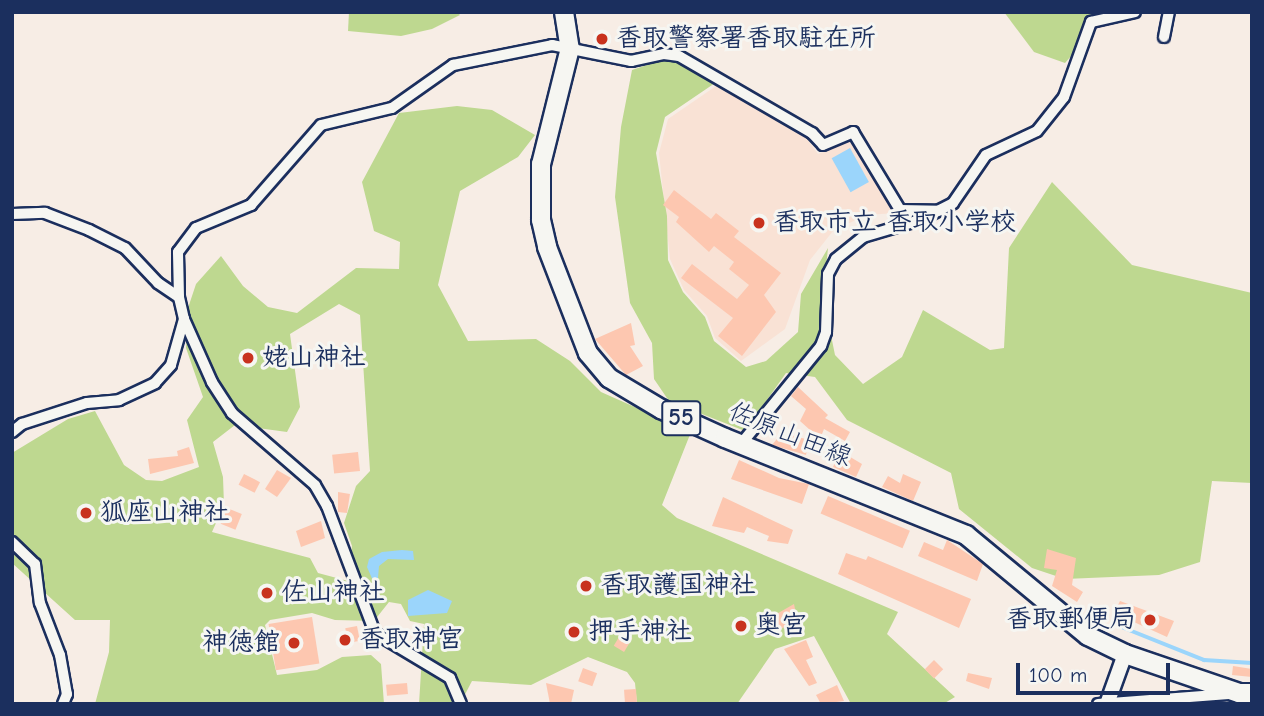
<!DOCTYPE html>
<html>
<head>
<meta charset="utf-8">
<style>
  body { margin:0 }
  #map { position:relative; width:1264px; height:716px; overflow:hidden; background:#f7ede5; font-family:"Comic Neue","Klee One",sans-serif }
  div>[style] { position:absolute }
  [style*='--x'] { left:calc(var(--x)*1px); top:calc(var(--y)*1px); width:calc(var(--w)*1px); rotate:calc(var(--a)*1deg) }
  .built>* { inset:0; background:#f9e2d5 }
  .green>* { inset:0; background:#bed890 }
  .water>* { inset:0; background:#9bd5fb; transform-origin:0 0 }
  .stream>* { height:3.5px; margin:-1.75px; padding:0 1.75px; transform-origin:1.75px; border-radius:1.75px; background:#9bd5fb }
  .building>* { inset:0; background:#fdc7b0; transform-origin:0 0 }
  .roads { filter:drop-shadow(2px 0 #1b2f5e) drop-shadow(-2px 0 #1b2f5e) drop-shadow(0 2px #1b2f5e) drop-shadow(0 -2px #1b2f5e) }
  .minor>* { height:10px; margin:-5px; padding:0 5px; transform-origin:5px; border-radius:5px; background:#f6f6f2 }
  .tertiary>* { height:14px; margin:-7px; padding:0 7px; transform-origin:7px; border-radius:7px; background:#f6f6f2 }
  .primary>* { height:18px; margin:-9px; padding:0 9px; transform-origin:9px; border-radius:9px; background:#f6f6f2 }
  .dots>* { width:19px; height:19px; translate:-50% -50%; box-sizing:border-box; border:4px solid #f6f6f2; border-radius:50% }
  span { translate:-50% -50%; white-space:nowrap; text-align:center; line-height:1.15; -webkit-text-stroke:6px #f6f6f2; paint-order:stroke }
  .shield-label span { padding:2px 5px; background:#f6f6f2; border:2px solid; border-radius:5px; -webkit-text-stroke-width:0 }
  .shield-label { font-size:24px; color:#1b2f5e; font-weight:700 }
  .poi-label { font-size:26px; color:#1b2f5e; font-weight:700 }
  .left { translate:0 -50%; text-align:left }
  .right { translate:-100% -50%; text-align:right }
  .street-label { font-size:26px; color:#1b2f5e }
  .frame { position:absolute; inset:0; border:14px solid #1b2f5e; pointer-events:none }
  .scale { position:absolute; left:1016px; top:663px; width:154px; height:32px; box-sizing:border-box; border:4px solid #1b2f5e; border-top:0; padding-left:9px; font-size:21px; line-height:24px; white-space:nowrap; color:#1b2f5e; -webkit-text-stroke:5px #f6f6f2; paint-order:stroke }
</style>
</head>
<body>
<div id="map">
  <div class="built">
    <div style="clip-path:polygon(719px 84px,807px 139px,818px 154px,850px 141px,896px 213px,866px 215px,833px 231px,810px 260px,785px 329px,741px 361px,715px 338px,707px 316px,684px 290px,670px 259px,659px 153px,668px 119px)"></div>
  </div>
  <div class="green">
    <div style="clip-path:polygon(349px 12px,457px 12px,460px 15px,432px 29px,401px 36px,348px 31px)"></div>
    <div style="clip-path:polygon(1004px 12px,1110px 12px,1065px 63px,1034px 52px)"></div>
    <div style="clip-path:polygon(668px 58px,718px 81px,665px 117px,656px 153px,667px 216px,668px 260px,683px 292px,705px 317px,714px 341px,746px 367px,766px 361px,798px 332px,801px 294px,828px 248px,823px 296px,835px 355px,863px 384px,902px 357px,923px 310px,990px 350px,1004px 348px,1009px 248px,1052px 182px,1132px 265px,1252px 293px,1252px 483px,1212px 481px,1200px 562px,1159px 575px,1065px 579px,1032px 568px,959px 509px,951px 473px,847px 420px,815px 377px,786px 373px,745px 431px,669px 401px,654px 379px,652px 343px,630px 303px,615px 197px,621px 127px,632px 70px)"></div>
    <div style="clip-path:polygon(evenodd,457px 106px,492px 110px,535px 135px,518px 157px,460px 191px,438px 285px,468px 341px,536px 339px,570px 361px,601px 392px,691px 432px,662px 505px,677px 518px,898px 612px,887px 634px,955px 697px,943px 704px,851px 704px,814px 636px,775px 649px,737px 704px,637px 704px,635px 683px,627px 672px,588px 657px,531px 685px,472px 681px,460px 704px,419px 704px,424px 624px,410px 621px,401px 604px,389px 602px,374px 621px,335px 620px,312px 613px,270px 620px,265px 625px,277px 675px,317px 670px,342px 657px,371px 655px,381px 664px,384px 704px,95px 704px,109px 652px,110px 620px,75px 620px,12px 563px,12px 453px,68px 419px,95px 411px,124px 465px,146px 480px,162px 481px,199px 467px,187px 420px,203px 397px,186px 348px,188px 308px,196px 284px,221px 256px,243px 286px,268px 307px,297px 313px,356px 268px,399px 269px,400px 242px,374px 231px,362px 182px,399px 113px,457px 106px,339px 304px,360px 315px,370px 471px,356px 486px,344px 523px,352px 546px,348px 581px,318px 573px,310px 558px,212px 532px,224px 505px,223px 477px,213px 442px,235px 425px,287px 432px,300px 407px,290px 334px,339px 304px)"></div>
  </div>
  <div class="water">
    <div style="left:850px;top:148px;width:39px;height:21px;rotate:61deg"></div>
    <div style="clip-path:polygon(402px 550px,413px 551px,414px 560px,388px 559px,379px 566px,377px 590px,367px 567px,369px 559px,382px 552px)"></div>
    <div style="clip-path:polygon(428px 590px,452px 601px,447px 613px,408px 616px,408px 600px)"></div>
  </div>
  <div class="stream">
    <div style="--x:1117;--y:625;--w:94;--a:21.9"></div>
    <div style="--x:1204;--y:660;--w:48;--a:3.6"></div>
  </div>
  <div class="building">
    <div style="clip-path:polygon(674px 190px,711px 219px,716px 213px,739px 231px,734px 237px,781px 273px,764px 295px,776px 312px,742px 356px,718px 336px,733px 318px,681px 278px,692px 264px,737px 299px,749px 285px,729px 269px,734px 262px,714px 246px,709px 252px,676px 222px,679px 217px,663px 205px)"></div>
    <div style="clip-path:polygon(631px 323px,635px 345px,630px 346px,643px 366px,626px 375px,595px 339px)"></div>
    <div style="clip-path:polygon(798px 387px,828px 415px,825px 418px,850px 432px,845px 441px,824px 429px,820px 439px,800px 421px,806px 409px,791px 396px)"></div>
    <div style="clip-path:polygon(781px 434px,789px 441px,791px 435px,809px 440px,806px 455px,772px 445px)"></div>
    <div style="clip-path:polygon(189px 447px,194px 463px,150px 474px,148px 459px,178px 456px,177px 451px)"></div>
    <div style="clip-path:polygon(840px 451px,862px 464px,856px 477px,833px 467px)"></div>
    <div style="left:358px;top:452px;width:19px;height:26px;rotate:84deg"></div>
    <div style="clip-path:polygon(739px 460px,779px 478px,809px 484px,802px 504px,731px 479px)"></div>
    <div style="clip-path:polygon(277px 470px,291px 478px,277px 497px,265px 489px)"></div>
    <div style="left:244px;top:474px;width:18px;height:12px;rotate:27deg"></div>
    <div style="clip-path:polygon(903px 474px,921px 482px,913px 501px,882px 487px,888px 476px,900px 483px)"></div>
    <div style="clip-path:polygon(338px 492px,350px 494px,347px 513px,338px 512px)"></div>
    <div style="left:828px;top:496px;width:89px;height:19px;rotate:23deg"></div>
    <div style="clip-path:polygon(723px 497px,793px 530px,788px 544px,767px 541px,769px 536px,747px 527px,744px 533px,712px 526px)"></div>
    <div style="left:227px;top:508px;width:16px;height:17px;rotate:22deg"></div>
    <div style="clip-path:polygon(321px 521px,325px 538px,301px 547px,296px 531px)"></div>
    <div style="clip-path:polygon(947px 540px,983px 564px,977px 581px,918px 556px,924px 542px,943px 550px)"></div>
    <div style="clip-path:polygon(1047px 549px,1076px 558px,1072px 585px,1083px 592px,1077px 602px,1052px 586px,1057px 570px,1044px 568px)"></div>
    <div style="clip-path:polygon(846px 553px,866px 560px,868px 556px,971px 599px,959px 628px,838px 574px)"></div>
    <div style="clip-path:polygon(1120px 601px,1174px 621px,1167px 637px,1114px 613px)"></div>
    <div style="clip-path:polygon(794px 604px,797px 619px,781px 629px,773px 616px)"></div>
    <div style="left:312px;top:617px;width:47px;height:44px;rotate:81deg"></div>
    <div style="left:357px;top:626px;width:15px;height:12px;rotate:79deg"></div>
    <div style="left:622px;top:632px;width:12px;height:16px;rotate:31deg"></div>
    <div style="clip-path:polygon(806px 640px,813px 657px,806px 660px,817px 683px,809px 686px,784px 649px)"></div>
    <div style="left:934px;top:660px;width:13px;height:13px;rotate:45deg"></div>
    <div style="clip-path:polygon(1233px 666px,1252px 669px,1252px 677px,1232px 675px)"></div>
    <div style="left:583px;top:668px;width:15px;height:14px;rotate:20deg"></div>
    <div style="clip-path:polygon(968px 673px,992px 678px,989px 689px,966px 681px)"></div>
    <div style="left:407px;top:683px;width:11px;height:21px;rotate:85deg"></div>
    <div style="clip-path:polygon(546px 683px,574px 690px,571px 704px,550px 704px)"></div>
    <div style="clip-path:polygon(837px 685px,844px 701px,821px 704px,816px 695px)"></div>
    <div style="left:636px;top:689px;width:14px;height:12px;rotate:86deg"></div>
  </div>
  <div class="roads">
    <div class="minor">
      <div style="--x:1164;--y:37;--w:25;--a:-79"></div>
      <div style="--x:12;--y:214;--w:33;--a:-2"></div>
      <div style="--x:45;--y:213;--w:47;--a:21.1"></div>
      <div style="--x:89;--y:230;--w:40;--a:26.6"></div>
      <div style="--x:125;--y:248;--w:48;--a:46.7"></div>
      <div style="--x:158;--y:283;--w:25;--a:34"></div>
      <div style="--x:12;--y:432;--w:13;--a:-39"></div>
      <div style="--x:22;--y:424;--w:68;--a:-17.9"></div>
      <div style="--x:87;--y:403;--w:32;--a:-5"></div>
      <div style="--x:119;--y:400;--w:40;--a:-25"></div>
      <div style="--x:155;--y:383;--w:24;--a:-48"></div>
      <div style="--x:171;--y:365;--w:48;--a:-74.2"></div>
      <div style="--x:741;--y:444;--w:127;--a:-50.8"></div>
      <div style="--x:821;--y:346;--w:15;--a:-70"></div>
      <div style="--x:826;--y:332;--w:58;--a:-88"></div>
      <div style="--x:828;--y:274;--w:17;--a:-62"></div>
      <div style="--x:836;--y:259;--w:35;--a:-39"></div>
      <div style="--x:863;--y:237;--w:59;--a:-16.6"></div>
      <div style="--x:920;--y:220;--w:37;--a:-27"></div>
      <div style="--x:953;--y:203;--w:58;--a:-55.5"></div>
      <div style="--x:986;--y:155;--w:56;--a:-25.2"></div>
      <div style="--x:1037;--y:131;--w:43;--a:-51.5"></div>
      <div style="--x:1064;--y:97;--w:80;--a:-70.2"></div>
      <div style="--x:1091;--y:22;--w:45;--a:-12.8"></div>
      <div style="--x:12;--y:542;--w:32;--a:44"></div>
      <div style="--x:35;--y:564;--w:39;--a:83"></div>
      <div style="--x:40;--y:603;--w:56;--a:69"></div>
      <div style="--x:60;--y:655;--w:40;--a:80"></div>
      <div style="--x:67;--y:694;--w:11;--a:112"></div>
      <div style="--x:461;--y:704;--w:28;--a:-113"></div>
      <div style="--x:450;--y:678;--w:87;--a:-149"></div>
      <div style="--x:375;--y:633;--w:136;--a:-110.7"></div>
      <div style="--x:327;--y:506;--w:24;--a:-120"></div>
      <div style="--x:315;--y:485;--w:110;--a:-139.1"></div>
      <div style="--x:232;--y:413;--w:37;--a:-123"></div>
      <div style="--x:212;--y:382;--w:69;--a:-114"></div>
      <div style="--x:184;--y:319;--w:23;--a:-103"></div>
      <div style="--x:179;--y:297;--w:45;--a:-91.3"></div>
      <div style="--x:178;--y:252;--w:30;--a:-53"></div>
      <div style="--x:196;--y:228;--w:60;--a:-22.7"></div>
      <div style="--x:251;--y:205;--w:106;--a:-48.8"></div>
      <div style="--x:321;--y:125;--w:73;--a:-13.5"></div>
      <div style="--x:392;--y:108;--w:75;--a:-35.2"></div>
      <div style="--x:453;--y:65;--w:101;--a:-11.4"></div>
      <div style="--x:552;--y:45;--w:81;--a:11.4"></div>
      <div style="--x:631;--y:61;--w:34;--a:-12"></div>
      <div style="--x:664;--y:54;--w:15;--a:8"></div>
      <div style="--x:679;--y:56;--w:154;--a:30.1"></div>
      <div style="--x:812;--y:133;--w:16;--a:47"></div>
      <div style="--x:823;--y:145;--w:33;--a:-23"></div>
      <div style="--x:853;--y:132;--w:91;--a:58.9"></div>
      <div style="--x:900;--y:210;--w:39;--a:1"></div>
      <div style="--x:1098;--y:704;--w:131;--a:-4.4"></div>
    </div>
    <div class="tertiary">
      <div style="--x:1107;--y:704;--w:53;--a:-70.2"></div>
    </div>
    <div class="primary">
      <div style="--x:564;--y:12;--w:36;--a:81"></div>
      <div style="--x:570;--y:48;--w:120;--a:104"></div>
      <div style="--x:541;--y:164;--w:56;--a:90"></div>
      <div style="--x:541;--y:220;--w:28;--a:77"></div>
      <div style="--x:547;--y:247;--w:114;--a:68.9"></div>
      <div style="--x:588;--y:353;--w:33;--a:50"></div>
      <div style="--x:609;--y:378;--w:61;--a:30.8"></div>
      <div style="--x:661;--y:409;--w:70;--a:24.4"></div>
      <div style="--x:725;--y:438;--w:260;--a:21.9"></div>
      <div style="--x:966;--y:535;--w:158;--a:39.6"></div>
      <div style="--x:1088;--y:636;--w:41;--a:25.9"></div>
      <div style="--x:1125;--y:654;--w:120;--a:18.9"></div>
      <div style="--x:1239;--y:693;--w:13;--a:0"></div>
    </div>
  </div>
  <div class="dots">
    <div style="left:602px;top:39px;background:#c8321e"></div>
    <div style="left:759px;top:223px;background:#c8321e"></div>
    <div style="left:248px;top:358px;background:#c8321e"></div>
    <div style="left:86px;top:513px;background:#c8321e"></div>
    <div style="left:586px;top:586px;background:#c8321e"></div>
    <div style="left:267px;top:593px;background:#c8321e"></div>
    <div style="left:1150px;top:620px;background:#c8321e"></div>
    <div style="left:741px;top:626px;background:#c8321e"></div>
    <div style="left:574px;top:632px;background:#c8321e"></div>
    <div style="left:345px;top:640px;background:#c8321e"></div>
    <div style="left:294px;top:643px;background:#c8321e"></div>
  </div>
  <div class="shield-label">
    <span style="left:681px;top:418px">55</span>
  </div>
  <div class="poi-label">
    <span class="left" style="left:616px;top:39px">香取警察署香取駐在所</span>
    <span class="left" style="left:773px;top:223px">香取市立 香取小学校</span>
    <span class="left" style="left:262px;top:358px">姥山神社</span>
    <span class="left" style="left:100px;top:513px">狐座山神社</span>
    <span class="left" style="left:600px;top:586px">香取護国神社</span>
    <span class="left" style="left:281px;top:593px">佐山神社</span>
    <span class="right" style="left:1136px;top:620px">香取郵便局</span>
    <span class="left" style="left:755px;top:626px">奥宮</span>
    <span class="left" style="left:588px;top:632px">押手神社</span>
    <span class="left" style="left:359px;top:640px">香取神宮</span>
    <span class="right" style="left:280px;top:643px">神徳館</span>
  </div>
  <div class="street-label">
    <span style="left:790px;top:435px;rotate:22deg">佐原山田線</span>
  </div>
  <div class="frame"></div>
  <div class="scale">100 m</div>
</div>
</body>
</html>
